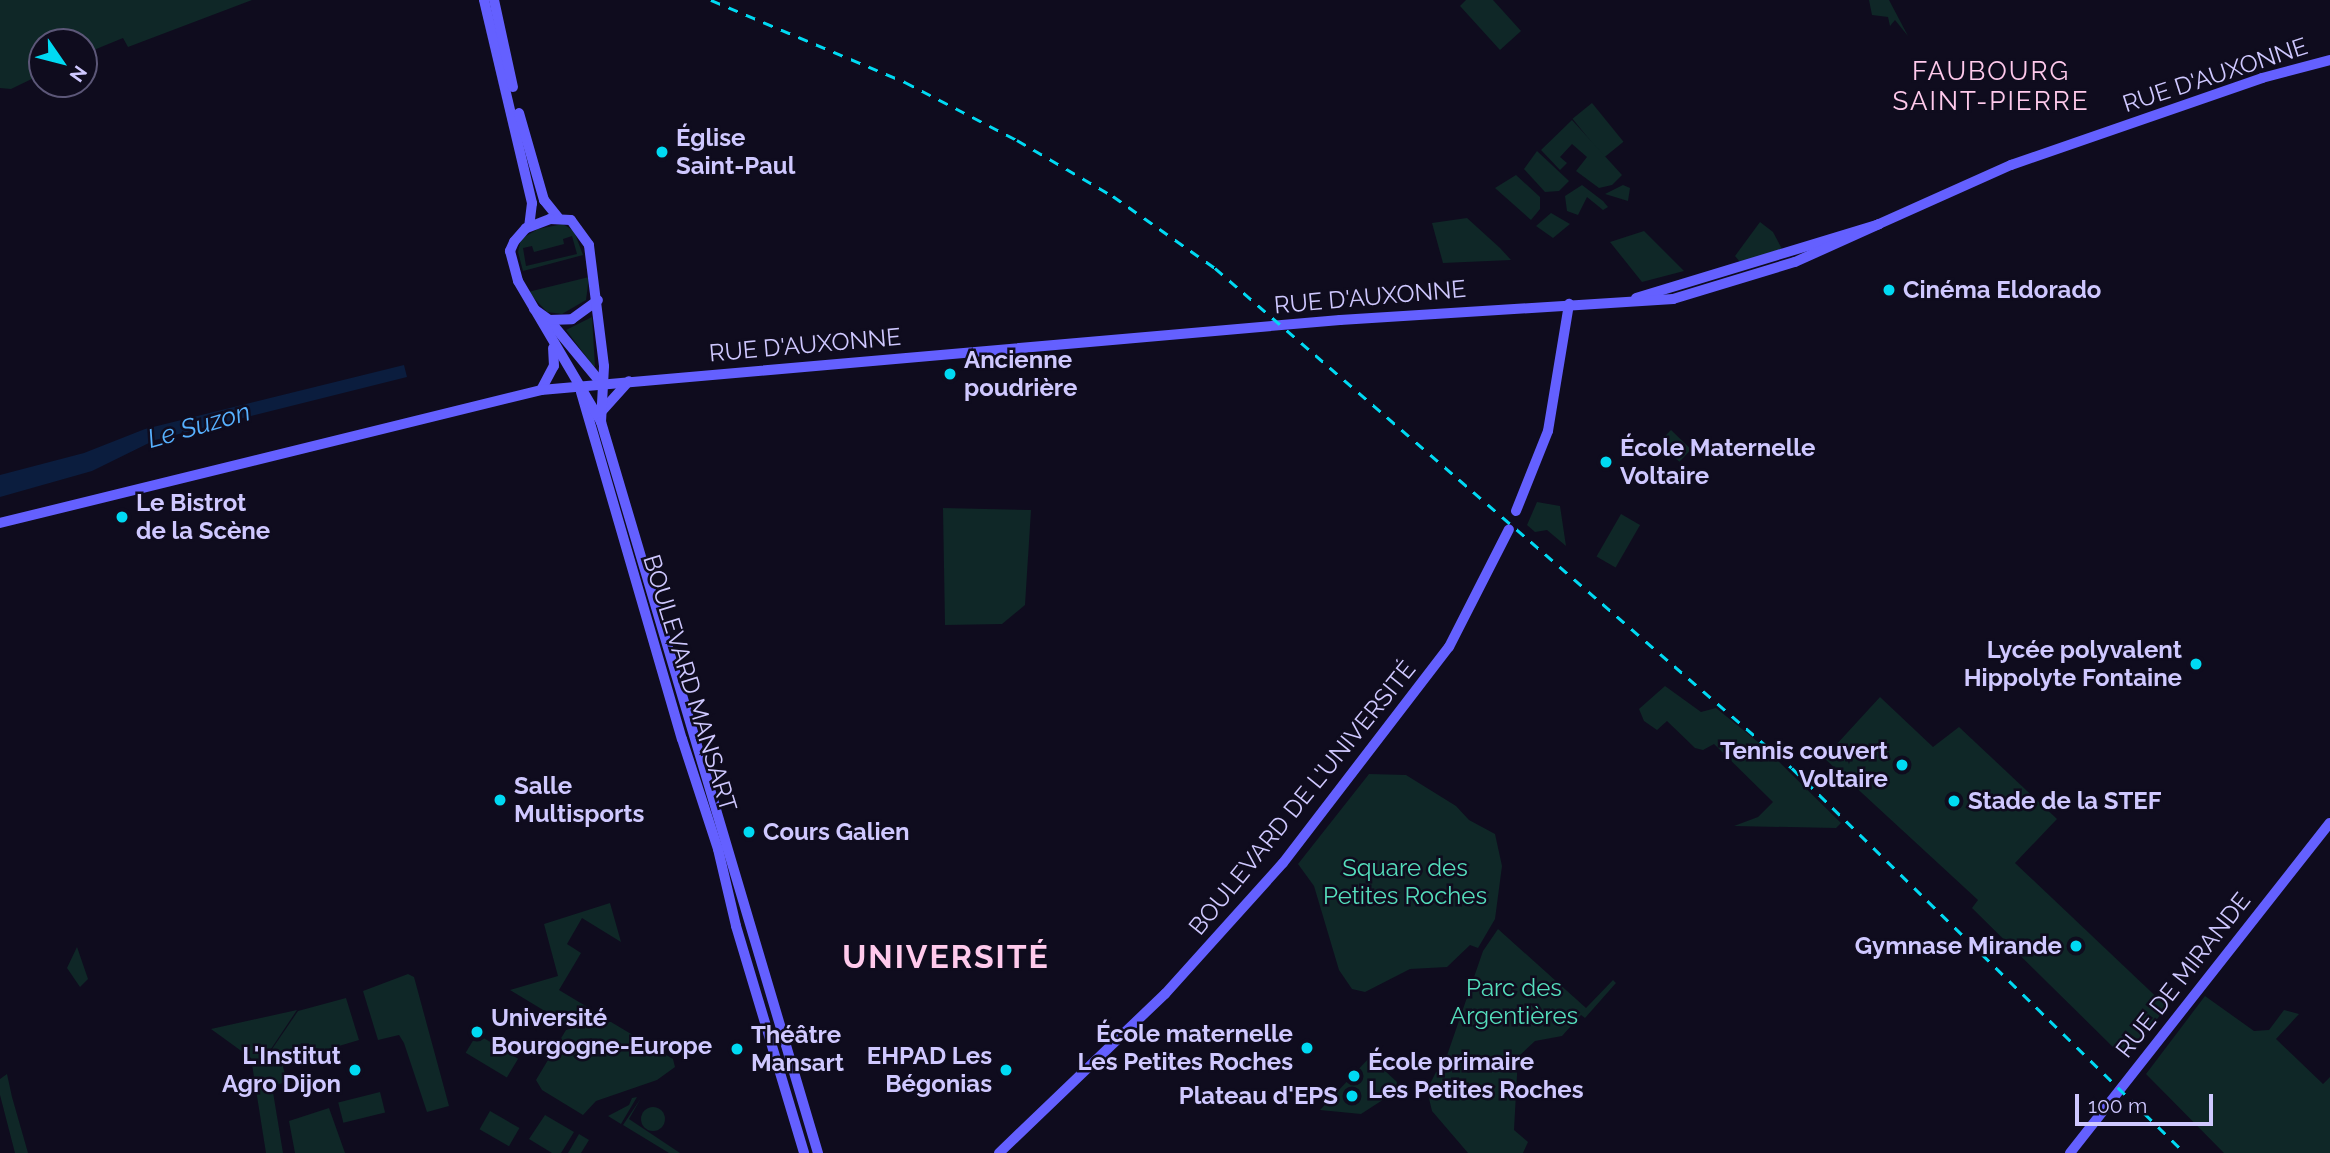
<!DOCTYPE html>
<html>
<head>
<meta charset="utf-8">
<style>
  body { margin:0 }
  #map { position:relative; width:2330px; height:1153px; overflow:hidden; background:#0f0c1e; font-family:Raleway,sans-serif }
  div>[style] { position:absolute }
  [style*='--x'] { left:calc(var(--x)*1px); top:calc(var(--y)*1px); width:calc(var(--w)*1px); rotate:calc(var(--a)*1deg) }
  .green>* { inset:0; background:#0f2727; transform-origin:0 0 }
  .round { border-radius:50% }
  .water>* { inset:0; background:#0b1d3e }
  .secondary>* { height:10px; margin:-5px; padding:0 5px; transform-origin:5px; border-radius:5px; background:#6460ff }
  .rail>* { height:2.5px; margin-top:-1.25px; transform-origin:0; background:repeating-linear-gradient(90deg,#00daf3 0 10px,transparent 0 19px) }
  .dots>* { width:19px; height:19px; translate:-50% -50%; box-sizing:border-box; border:4px solid #0f0c1e; border-radius:50% }
  span { translate:-50% -50%; white-space:nowrap; text-align:center; line-height:1.15; -webkit-text-stroke:5px #0f0c1e; paint-order:stroke }
  .street-label { font-size:24px; color:#cfc8ff }
  .poi-label { font-size:24px; color:#cfc8ff; font-weight:700 }
  .left { translate:0 -50%; text-align:left }
  .right { translate:-100% -50%; text-align:right }
  .park-label { font-size:24px; color:#55debc }
  .neighbourhood-label { font-size:26px; color:#ffcaec; letter-spacing:2px }
  .water-label { font-size:26px; color:#57b1ff; font-style:italic }
  .district-label { font-size:32px; color:#ffcaec; font-weight:700; letter-spacing:2px }
  .north { position:absolute; left:28px; top:28px; width:70px; height:70px; box-sizing:border-box; background:#0f0c1e; border:2px solid #5c5778; border-radius:50%; rotate:125deg; font-size:19px; font-weight:700; line-height:28px; text-align:center; color:#cfc8ff }
  .north::after { content:''; display:block; margin:auto; width:24px; height:32px; background:#00daf3; clip-path:polygon(50% 0,100% 100%,50% 72%,0 100%) }
  .scale { position:absolute; left:2075px; top:1094px; width:138px; height:32px; box-sizing:border-box; border:4px solid #cfc8ff; border-top:0; padding-left:9px; font-size:21px; line-height:24px; white-space:nowrap; color:#cfc8ff; -webkit-text-stroke:5px #0f0c1e; paint-order:stroke }
</style>
</head>
<body>
<div id="map">
  <div class="green">
    <div style="clip-path:polygon(0 0,252px 0,128px 47px,123px 38px,84px 54px,84px 42px,42px 42px,42px 74px,11px 89px,0 88px)"></div>
    <div style="clip-path:polygon(1466px 0,1493px 0,1521px 31px,1500px 50px,1460px 6px)"></div>
    <div style="clip-path:polygon(1869px 0,1889px 0,1908px 36px,1895px 20px,1890px 26px,1888px 17px,1872px 15px)"></div>
    <div style="left:1592px;top:103px;width:50px;height:25px;rotate:51deg"></div>
    <div style="clip-path:polygon(1572px 120px,1622px 175px,1612px 185px,1599px 188px,1576px 171px,1587px 157px,1572px 144px,1560px 157px,1567px 163px,1560px 170px,1541px 150px)"></div>
    <div style="clip-path:polygon(1537px 151px,1569px 181px,1559px 191px,1545px 192px,1524px 169px)"></div>
    <div style="clip-path:polygon(1516px 175px,1540px 197px,1540px 209px,1531px 220px,1495px 188px)"></div>
    <div style="clip-path:polygon(1582px 185px,1603px 201px,1608px 207px,1603px 210px,1587px 197px,1578px 215px,1567px 211px,1565px 196px)"></div>
    <div style="clip-path:polygon(1623px 185px,1630px 188px,1628px 201px,1605px 194px)"></div>
    <div style="clip-path:polygon(1551px 213px,1570px 224px,1553px 238px,1536px 226px)"></div>
    <div style="clip-path:polygon(1467px 218px,1500px 248px,1511px 260px,1443px 263px,1432px 223px)"></div>
    <div style="clip-path:polygon(1760px 222px,1773px 232px,1782px 249px,1740px 262px,1735px 256px)"></div>
    <div style="clip-path:polygon(evenodd,563px 224px,574px 231px,583px 255px,523px 271px,518px 252px,521px 239px,538px 229px,563px 224px,572px 236px,577px 254px,526px 266px,523px 248px,532px 246px,534px 252px,564px 244px,563px 239px,572px 236px)"></div>
    <div style="clip-path:polygon(1644px 231px,1684px 271px,1642px 282px,1610px 242px)"></div>
    <div style="clip-path:polygon(589px 277px,586px 300px,562px 314px,547px 312px,528px 292px)"></div>
    <div style="clip-path:polygon(592px 317px,595px 366px,594px 367px,566px 330px)"></div>
    <div style="left:1671px;top:430px;width:28px;height:17px;rotate:44deg"></div>
    <div style="clip-path:polygon(1537px 502px,1560px 506px,1566px 546px,1547px 530px,1535px 532px,1527px 525px)"></div>
    <div style="clip-path:polygon(943px 508px,1031px 510px,1025px 605px,1002px 624px,945px 625px)"></div>
    <div style="left:1621px;top:514px;width:22px;height:49px;rotate:30deg"></div>
    <div style="clip-path:polygon(1665px 686px,1701px 712px,1716px 708px,1763px 746px,1841px 823px,1836px 828px,1734px 826px,1758px 817px,1773px 802px,1714px 744px,1703px 750px,1695px 748px,1667px 721px,1657px 730px,1644px 721px,1639px 709px)"></div>
    <div style="clip-path:polygon(1880px 697px,1933px 747px,1959px 727px,2057px 819px,2015px 863px,2167px 1007px,2128px 1054px,2124px 1050px,2120px 1054px,1972px 908px,1978px 900px,1824px 758px)"></div>
    <div style="clip-path:polygon(1369px 774px,1406px 775px,1456px 806px,1469px 820px,1495px 834px,1502px 866px,1495px 919px,1478px 948px,1470px 945px,1447px 967px,1410px 969px,1365px 992px,1352px 989px,1339px 970px,1314px 886px,1298px 864px)"></div>
    <div style="clip-path:polygon(610px 903px,621px 942px,582px 918px,567px 944px,581px 953px,559px 990px,589px 1008px,588px 1015px,563px 1022px,510px 990px,558px 976px,544px 924px)"></div>
    <div style="clip-path:polygon(1498px 929px,1586px 1008px,1613px 980px,1616px 983px,1585px 1018px,1581px 1015px,1562px 1036px,1535px 1041px,1518px 1057px,1514px 1130px,1528px 1142px,1523px 1153px,1468px 1153px,1432px 1111px,1427px 1090px,1436px 1072px,1442px 1070px,1483px 951px)"></div>
    <div style="clip-path:polygon(77px 947px,88px 979px,80px 987px,67px 968px)"></div>
    <div style="clip-path:polygon(408px 974px,414px 977px,449px 1106px,427px 1112px,404px 1043px,399px 1035px,378px 1040px,363px 991px)"></div>
    <div style="clip-path:polygon(2205px 996px,2254px 1031px,2269px 1030px,2284px 1010px,2299px 1014px,2276px 1039px,2323px 1084px,2330px 1077px,2330px 1153px,2224px 1153px,2146px 1074px)"></div>
    <div style="clip-path:polygon(346px 998px,359px 1040px,282px 1063px,287px 1082px,272px 1086px,283px 1153px,266px 1153px,251px 1058px,211px 1029px,297px 1010px,267px 1055px,269px 1063px,268px 1055px,298px 1011px)"></div>
    <div style="clip-path:polygon(600px 1021px,611px 1022px,673px 1059px,675px 1067px,657px 1080px,596px 1101px,583px 1115px,542px 1090px,536px 1080px,566px 1030px)"></div>
    <div style="left:477px;top:1034px;width:48px;height:22px;rotate:31deg"></div>
    <div style="clip-path:polygon(1370px 1057px,1397px 1082px,1395px 1092px,1361px 1114px,1320px 1110px)"></div>
    <div style="clip-path:polygon(7px 1074px,12px 1097px,28px 1153px,15px 1153px,0 1095px,0 1079px)"></div>
    <div style="left:380px;top:1092px;width:21px;height:43px;rotate:76deg"></div>
    <div style="clip-path:polygon(637px 1097px,621px 1124px,608px 1116px,629px 1105px,632px 1098px)"></div>
    <div style="clip-path:polygon(641px 1098px,629px 1119px,680px 1153px,669px 1153px,623px 1125px)"></div>
    <div class="round" style="left:641px;top:1107px;width:24px;height:24px"></div>
    <div style="clip-path:polygon(329px 1108px,345px 1153px,295px 1153px,289px 1121px)"></div>
    <div style="left:490px;top:1111px;width:34px;height:21px;rotate:30deg"></div>
    <div style="clip-path:polygon(545px 1115px,574px 1132px,561px 1153px,552px 1153px,529px 1139px)"></div>
    <div style="clip-path:polygon(579px 1134px,589px 1140px,581px 1153px,568px 1153px)"></div>
  </div>
  <div class="water">
    <div style="clip-path:polygon(404px 365px,407px 377px,155px 440px,92px 471px,0 497px,0 475px,84px 453px,145px 429px)"></div>
  </div>
  <div class="secondary">
    <div style="--x:484;--y:0;--w:209;--a:76.7"></div>
    <div style="--x:532;--y:203;--w:23;--a:97"></div>
    <div style="--x:494;--y:0;--w:89;--a:77.7"></div>
    <div style="--x:519;--y:113;--w:91;--a:74"></div>
    <div style="--x:544;--y:200;--w:22;--a:51"></div>
    <div style="--x:1636;--y:298;--w:254;--a:-16.9"></div>
    <div style="--x:1879;--y:224;--w:145;--a:-24.1"></div>
    <div style="--x:2011;--y:165;--w:266;--a:-19.1"></div>
    <div style="--x:2262;--y:78;--w:70;--a:-14.8"></div>
    <div style="--x:534;--y:309;--w:19;--a:36"></div>
    <div style="--x:549;--y:320;--w:83;--a:50.4"></div>
    <div style="--x:549;--y:320;--w:23;--a:-2"></div>
    <div style="--x:572;--y:319;--w:32;--a:-36"></div>
    <div style="--x:541;--y:390;--w:27;--a:-62"></div>
    <div style="--x:554;--y:366;--w:18;--a:-93"></div>
    <div style="--x:581;--y:392;--w:361;--a:73.8"></div>
    <div style="--x:682;--y:739;--w:116;--a:71.9"></div>
    <div style="--x:718;--y:849;--w:79;--a:76.8"></div>
    <div style="--x:736;--y:926;--w:237;--a:73.3"></div>
    <div style="--x:602;--y:411;--w:40;--a:-48"></div>
    <div style="--x:601;--y:422;--w:56;--a:-86.9"></div>
    <div style="--x:604;--y:366;--w:122;--a:-97.1"></div>
    <div style="--x:589;--y:245;--w:31;--a:-126"></div>
    <div style="--x:571;--y:220;--w:21;--a:-177"></div>
    <div style="--x:550;--y:219;--w:26;--a:159"></div>
    <div style="--x:526;--y:228;--w:18;--a:131"></div>
    <div style="--x:514;--y:242;--w:10;--a:114"></div>
    <div style="--x:510;--y:251;--w:31;--a:75"></div>
    <div style="--x:518;--y:281;--w:164;--a:59.5"></div>
    <div style="--x:601;--y:422;--w:763;--a:73.47"></div>
    <div style="--x:1516;--y:511;--w:86;--a:-68.2"></div>
    <div style="--x:1548;--y:431;--w:129;--a:-80.6"></div>
    <div style="--x:0;--y:523;--w:557;--a:-13.81"></div>
    <div style="--x:541;--y:390;--w:802;--a:-5.01"></div>
    <div style="--x:1340;--y:320;--w:334;--a:-3.6"></div>
    <div style="--x:1673;--y:299;--w:127;--a:-16.9"></div>
    <div style="--x:1795;--y:262;--w:92;--a:-24.3"></div>
    <div style="--x:999;--y:1153;--w:230;--a:-43.8"></div>
    <div style="--x:1165;--y:994;--w:176;--a:-48"></div>
    <div style="--x:1283;--y:863;--w:272;--a:-52.5"></div>
    <div style="--x:1449;--y:647;--w:132;--a:-63"></div>
    <div style="--x:2070;--y:1153;--w:420;--a:-51.8"></div>
  </div>
  <div class="rail">
    <div style="--x:711;--y:0;--w:211;--a:22.9"></div>
    <div style="--x:905;--y:82;--w:126;--a:27.4"></div>
    <div style="--x:1017;--y:140;--w:111;--a:30.3"></div>
    <div style="--x:1113;--y:196;--w:125;--a:35.2"></div>
    <div style="--x:1215;--y:268;--w:763;--a:40.91"></div>
    <div style="--x:1792;--y:768;--w:550;--a:44.41"></div>
  </div>
  <div class="dots">
    <div style="left:662px;top:152px;background:#00daf3"></div>
    <div style="left:1889px;top:290px;background:#00daf3"></div>
    <div style="left:950px;top:374px;background:#00daf3"></div>
    <div style="left:1606px;top:462px;background:#00daf3"></div>
    <div style="left:122px;top:517px;background:#00daf3"></div>
    <div style="left:2196px;top:664px;background:#00daf3"></div>
    <div style="left:1902px;top:765px;background:#00daf3"></div>
    <div style="left:500px;top:800px;background:#00daf3"></div>
    <div style="left:1954px;top:801px;background:#00daf3"></div>
    <div style="left:749px;top:832px;background:#00daf3"></div>
    <div style="left:2076px;top:946px;background:#00daf3"></div>
    <div style="left:477px;top:1032px;background:#00daf3"></div>
    <div style="left:1307px;top:1048px;background:#00daf3"></div>
    <div style="left:737px;top:1049px;background:#00daf3"></div>
    <div style="left:355px;top:1070px;background:#00daf3"></div>
    <div style="left:1006px;top:1070px;background:#00daf3"></div>
    <div style="left:1354px;top:1076px;background:#00daf3"></div>
    <div style="left:1352px;top:1096px;background:#00daf3"></div>
  </div>
  <div class="street-label">
    <span style="left:2215px;top:75px;rotate:-18deg">RUE D'AUXONNE</span>
    <span style="left:1370px;top:297px;rotate:-5deg">RUE D'AUXONNE</span>
    <span style="left:805px;top:345px;rotate:-5deg">RUE D'AUXONNE</span>
    <span style="left:690px;top:683px;rotate:73deg">BOULEVARD MANSART</span>
    <span style="left:1302px;top:798px;rotate:-51deg">BOULEVARD DE L'UNIVERSITÉ</span>
    <span style="left:2183px;top:975px;rotate:-52deg">RUE DE MIRANDE</span>
  </div>
  <div class="poi-label">
    <span class="left" style="left:676px;top:152px">Église<br>Saint-Paul</span>
    <span class="left" style="left:1903px;top:290px">Cinéma Eldorado</span>
    <span class="left" style="left:964px;top:374px">Ancienne<br>poudrière</span>
    <span class="left" style="left:1620px;top:462px">École Maternelle<br>Voltaire</span>
    <span class="left" style="left:136px;top:517px">Le Bistrot<br>de la Scène</span>
    <span class="right" style="left:2182px;top:664px">Lycée polyvalent<br>Hippolyte Fontaine</span>
    <span class="right" style="left:1888px;top:765px">Tennis couvert<br>Voltaire</span>
    <span class="left" style="left:514px;top:800px">Salle<br>Multisports</span>
    <span class="left" style="left:1968px;top:801px">Stade de la STEF</span>
    <span class="left" style="left:763px;top:832px">Cours Galien</span>
    <span class="right" style="left:2062px;top:946px">Gymnase Mirande</span>
    <span class="left" style="left:491px;top:1032px">Université<br>Bourgogne-Europe</span>
    <span class="right" style="left:1293px;top:1048px">École maternelle<br>Les Petites Roches</span>
    <span class="left" style="left:751px;top:1049px">Théâtre<br>Mansart</span>
    <span class="right" style="left:341px;top:1070px">L'Institut<br>Agro Dijon</span>
    <span class="right" style="left:992px;top:1070px">EHPAD Les<br>Bégonias</span>
    <span class="left" style="left:1368px;top:1076px">École primaire<br>Les Petites Roches</span>
    <span class="right" style="left:1338px;top:1096px">Plateau d'EPS</span>
  </div>
  <div class="park-label">
    <span style="left:1405px;top:882px">Square des<br>Petites Roches</span>
    <span style="left:1514px;top:1002px">Parc des<br>Argentières</span>
  </div>
  <div class="neighbourhood-label">
    <span style="left:1991px;top:87px">FAUBOURG<br>SAINT-PIERRE</span>
  </div>
  <div class="water-label">
    <span style="left:199px;top:426px;rotate:-16deg">Le Suzon</span>
  </div>
  <div class="district-label">
    <span style="left:946px;top:957px">UNIVERSITÉ</span>
  </div>
  <div class="north">N</div>
  <div class="scale">100 m</div>
</div>
</body>
</html>
